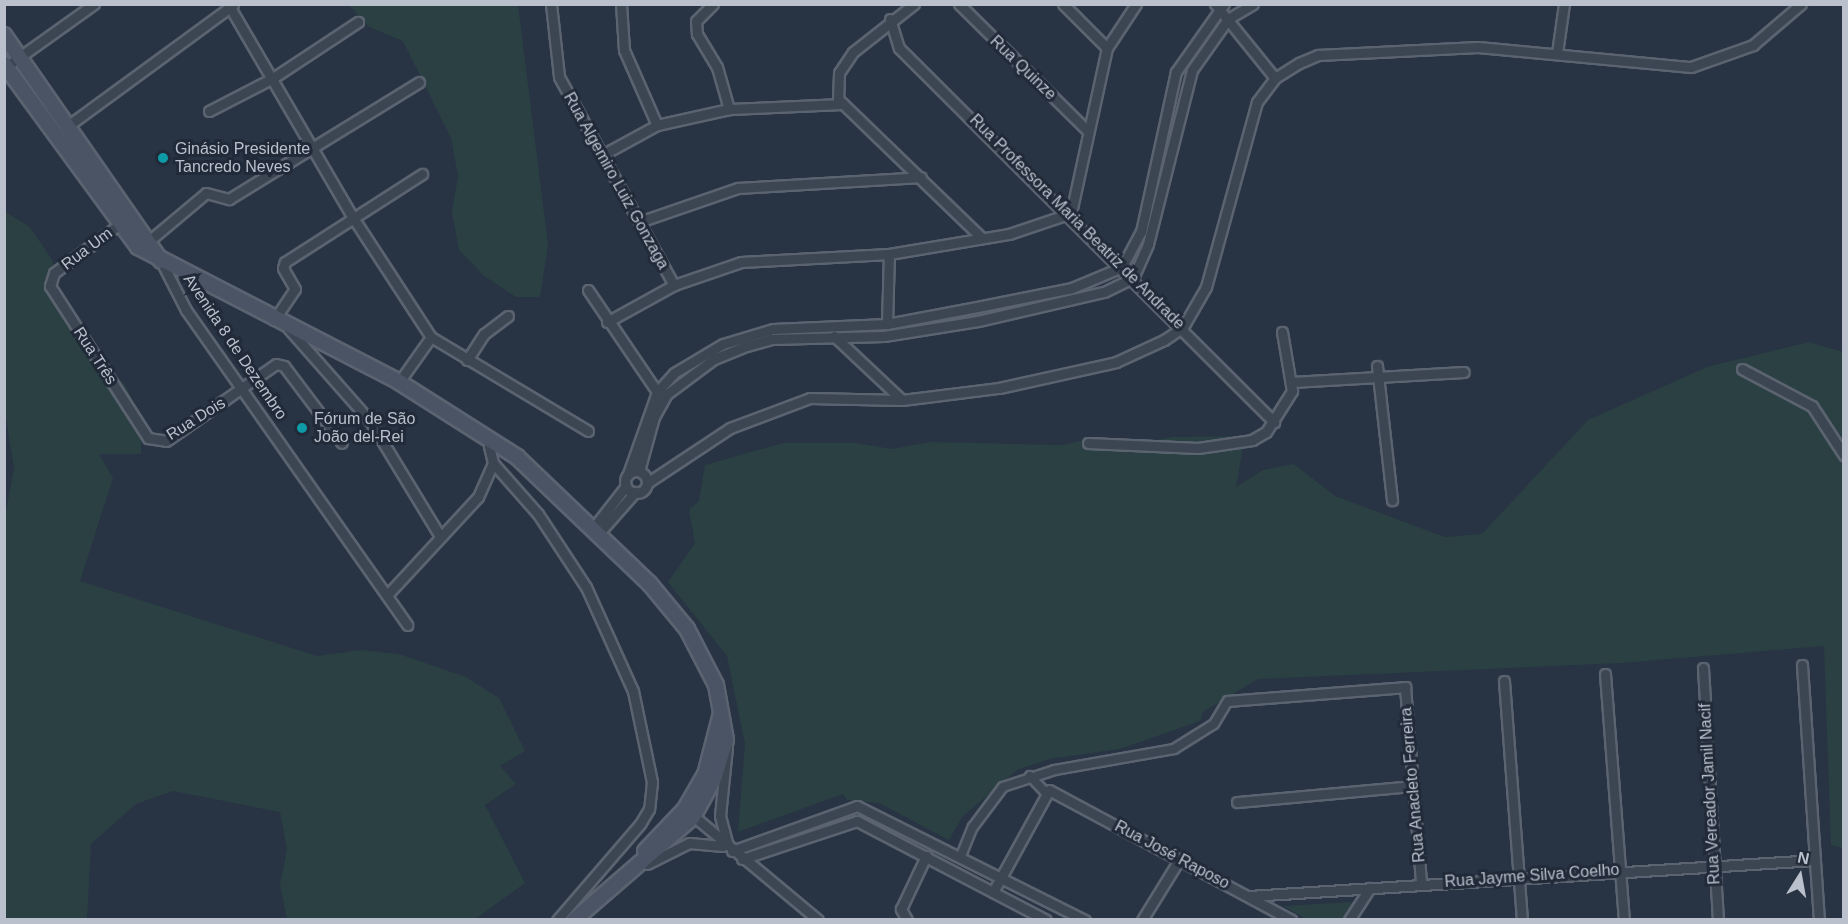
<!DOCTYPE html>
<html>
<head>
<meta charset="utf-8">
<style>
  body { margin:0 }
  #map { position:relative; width:1848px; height:924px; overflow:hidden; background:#283343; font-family:Helvetica,sans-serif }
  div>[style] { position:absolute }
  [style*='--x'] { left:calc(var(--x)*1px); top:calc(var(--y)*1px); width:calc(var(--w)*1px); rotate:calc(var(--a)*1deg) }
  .green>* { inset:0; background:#2a4043 }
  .roads { filter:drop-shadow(2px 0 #5b6370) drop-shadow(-2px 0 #5b6370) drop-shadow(0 2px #5b6370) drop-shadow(0 -2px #5b6370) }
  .pedestrian>* { height:8px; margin:-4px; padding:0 4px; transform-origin:4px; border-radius:4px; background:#3c4552 }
  .minor>* { height:9px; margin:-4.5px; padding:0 4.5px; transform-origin:4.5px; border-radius:4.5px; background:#3c4552 }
  .minor>.ring { margin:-4.5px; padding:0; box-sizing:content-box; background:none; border:9px solid #3c4552; border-radius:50% }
  .secondary>* { height:14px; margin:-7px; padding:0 7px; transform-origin:7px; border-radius:7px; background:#4a5465 }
  .dots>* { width:16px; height:16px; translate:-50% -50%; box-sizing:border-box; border:3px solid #212a38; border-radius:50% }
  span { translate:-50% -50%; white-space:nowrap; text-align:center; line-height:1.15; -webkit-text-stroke:6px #212a38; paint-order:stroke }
  .street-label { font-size:16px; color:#bac0cc }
  .poi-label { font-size:16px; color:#bac0cc }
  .left { translate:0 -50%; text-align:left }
  .frame { position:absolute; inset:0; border:6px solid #bac0cc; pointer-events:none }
  .north { position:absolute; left:1770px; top:846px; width:60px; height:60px; -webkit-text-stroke:4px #212a38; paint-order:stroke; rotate:11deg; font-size:16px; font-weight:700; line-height:24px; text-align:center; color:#bac0cc }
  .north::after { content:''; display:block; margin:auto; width:21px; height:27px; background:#bac0cc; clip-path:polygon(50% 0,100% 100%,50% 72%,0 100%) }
</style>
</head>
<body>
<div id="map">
  <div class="green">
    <div style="clip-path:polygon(349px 5px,518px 5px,548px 245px,540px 297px,516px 297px,484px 276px,459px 250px,452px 212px,458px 176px,451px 138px,403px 41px,369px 27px)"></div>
    <div style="clip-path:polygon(4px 211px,30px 227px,53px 261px,60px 299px,76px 332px,125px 385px,141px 417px,141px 454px,99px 454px,113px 478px,80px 581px,317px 656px,361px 650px,399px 654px,466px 677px,499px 698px,525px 751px,500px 766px,516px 784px,485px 805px,525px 883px,475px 919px,287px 919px,280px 885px,287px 849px,280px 812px,173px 791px,136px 804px,91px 844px,87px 919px,5px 919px,4px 522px,14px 468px,4px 406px)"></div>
    <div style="clip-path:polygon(1809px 342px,1843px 352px,1843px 848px,1831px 845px,1824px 646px,1621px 663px,1258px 679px,1203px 712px,1200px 721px,1120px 749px,1049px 759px,1017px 770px,962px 817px,949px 840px,879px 803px,847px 800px,843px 794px,738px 832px,745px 744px,727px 656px,668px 582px,695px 543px,689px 510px,699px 501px,705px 465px,783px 443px,856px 443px,892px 449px,930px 442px,1062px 445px,1100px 437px,1135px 444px,1173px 437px,1245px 436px,1236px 487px,1263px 470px,1294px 464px,1335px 496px,1445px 537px,1482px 534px,1588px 420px,1707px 367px)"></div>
    <div style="clip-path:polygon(1353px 902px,1342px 919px,1306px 919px,1283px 906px)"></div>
  </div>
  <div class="roads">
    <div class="pedestrian">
      <div style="--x:1030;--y:776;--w:22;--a:47"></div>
      <div style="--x:961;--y:856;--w:31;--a:-68"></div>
      <div style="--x:973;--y:827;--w:50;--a:-53.1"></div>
      <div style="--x:1003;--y:787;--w:55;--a:-18.1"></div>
      <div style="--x:1055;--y:770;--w:121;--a:-10"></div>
      <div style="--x:1174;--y:749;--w:47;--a:-32"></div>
      <div style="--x:1214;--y:724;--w:27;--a:-59"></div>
    </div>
    <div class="minor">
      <div style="--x:228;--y:4;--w:246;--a:59.7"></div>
      <div style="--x:352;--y:216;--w:145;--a:56.9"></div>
      <div style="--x:431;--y:337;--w:183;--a:30.9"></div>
      <div style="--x:551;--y:4;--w:73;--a:83.7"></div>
      <div style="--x:559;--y:77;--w:238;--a:61.1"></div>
      <div style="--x:621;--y:4;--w:46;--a:86.3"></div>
      <div style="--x:624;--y:50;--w:82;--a:66.3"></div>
      <div style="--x:713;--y:4;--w:24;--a:135"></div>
      <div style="--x:696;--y:21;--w:13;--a:86"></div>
      <div style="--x:697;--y:34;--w:39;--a:59"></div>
      <div style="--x:717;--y:67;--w:44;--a:74.1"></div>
      <div style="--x:914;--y:4;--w:78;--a:141.8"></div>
      <div style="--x:853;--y:52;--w:25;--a:124"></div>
      <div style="--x:839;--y:73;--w:26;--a:92"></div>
      <div style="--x:838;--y:99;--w:200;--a:44"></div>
      <div style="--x:959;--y:4;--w:181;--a:44.6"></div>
      <div style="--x:1063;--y:4;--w:62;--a:45"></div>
      <div style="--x:1215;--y:4;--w:95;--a:51"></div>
      <div style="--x:890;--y:19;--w:30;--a:73"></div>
      <div style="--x:899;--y:48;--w:530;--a:44.92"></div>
      <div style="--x:1557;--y:53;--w:49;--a:-81.9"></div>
      <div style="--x:7;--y:66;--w:107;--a:-35.5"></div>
      <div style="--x:209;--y:111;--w:72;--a:-27.3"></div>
      <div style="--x:273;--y:78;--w:102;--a:-33.4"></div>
      <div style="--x:69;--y:125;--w:203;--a:-36.2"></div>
      <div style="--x:602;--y:155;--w:63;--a:-28.6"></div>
      <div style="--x:657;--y:125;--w:74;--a:-12.5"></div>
      <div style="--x:729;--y:109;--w:114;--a:-2.5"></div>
      <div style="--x:642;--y:221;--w:102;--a:-19"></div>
      <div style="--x:738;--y:188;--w:183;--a:-3.4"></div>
      <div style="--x:120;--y:224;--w:82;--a:143.4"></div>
      <div style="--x:54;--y:273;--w:14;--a:107"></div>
      <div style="--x:50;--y:286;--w:181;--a:57.2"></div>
      <div style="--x:148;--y:438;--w:18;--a:9"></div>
      <div style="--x:166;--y:441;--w:134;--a:-35"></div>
      <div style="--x:276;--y:364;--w:8;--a:14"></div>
      <div style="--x:284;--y:366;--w:96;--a:53"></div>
      <div style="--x:150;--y:240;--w:73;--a:-40"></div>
      <div style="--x:206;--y:193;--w:24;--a:15"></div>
      <div style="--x:229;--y:199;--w:223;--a:-31.6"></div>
      <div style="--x:162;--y:263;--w:53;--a:62.9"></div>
      <div style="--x:186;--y:310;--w:385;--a:54.9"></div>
      <div style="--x:588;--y:290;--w:123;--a:55.9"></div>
      <div style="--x:274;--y:320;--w:37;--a:-56"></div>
      <div style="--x:295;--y:289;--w:24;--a:-120"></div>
      <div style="--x:283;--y:268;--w:6;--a:-72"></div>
      <div style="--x:285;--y:262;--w:163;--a:-32.7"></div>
      <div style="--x:607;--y:322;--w:77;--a:-28.9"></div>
      <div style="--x:674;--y:285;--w:71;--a:-18.9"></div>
      <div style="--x:741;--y:262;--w:148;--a:-3.1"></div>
      <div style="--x:889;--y:254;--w:122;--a:-9.5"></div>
      <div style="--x:1009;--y:234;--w:65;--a:-18.7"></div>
      <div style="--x:1071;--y:213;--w:169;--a:-77.7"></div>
      <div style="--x:1107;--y:48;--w:53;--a:-56.6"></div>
      <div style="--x:887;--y:324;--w:70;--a:-88.4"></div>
      <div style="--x:288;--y:328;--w:124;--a:48.6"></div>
      <div style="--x:370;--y:421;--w:135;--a:58.7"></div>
      <div style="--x:834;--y:336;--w:93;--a:43.3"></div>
      <div style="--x:467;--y:360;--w:31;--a:-57"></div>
      <div style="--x:484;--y:334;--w:30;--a:-37"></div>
      <div style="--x:1377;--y:366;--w:135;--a:83.6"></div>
      <div style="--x:1742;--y:369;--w:79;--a:27.9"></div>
      <div style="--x:1812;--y:406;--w:59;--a:56.9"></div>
      <div style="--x:399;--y:382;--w:55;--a:-54.6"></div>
      <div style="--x:1292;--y:382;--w:172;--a:-3.3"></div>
      <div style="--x:1088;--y:443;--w:110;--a:2.6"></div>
      <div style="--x:1198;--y:448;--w:55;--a:-8.4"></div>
      <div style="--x:1252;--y:440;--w:16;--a:-30"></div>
      <div style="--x:1266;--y:432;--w:49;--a:-57.6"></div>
      <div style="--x:1292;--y:391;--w:60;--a:-99.6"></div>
      <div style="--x:493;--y:463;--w:68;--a:48.6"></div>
      <div style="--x:538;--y:514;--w:87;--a:56.7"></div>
      <div style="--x:586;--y:587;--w:114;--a:65.7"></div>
      <div style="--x:633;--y:691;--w:93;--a:78.2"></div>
      <div style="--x:652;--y:782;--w:27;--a:96"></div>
      <div style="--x:649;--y:809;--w:17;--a:121"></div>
      <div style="--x:640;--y:824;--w:127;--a:130.8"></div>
      <div style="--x:639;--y:471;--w:56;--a:-74.5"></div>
      <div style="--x:654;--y:417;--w:26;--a:-61"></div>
      <div style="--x:667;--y:394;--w:59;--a:-36.7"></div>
      <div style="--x:714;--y:359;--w:35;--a:-22"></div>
      <div style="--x:747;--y:346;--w:25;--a:-16"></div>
      <div style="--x:771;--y:339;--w:113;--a:-1.5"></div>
      <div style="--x:884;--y:336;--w:95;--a:-9.1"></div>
      <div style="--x:978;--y:321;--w:129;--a:-13"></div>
      <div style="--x:1104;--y:292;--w:32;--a:-26"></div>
      <div style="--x:1133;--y:278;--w:37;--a:-66"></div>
      <div style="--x:1148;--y:244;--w:179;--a:-75.8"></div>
      <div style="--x:1192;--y:70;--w:62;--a:-54.8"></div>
      <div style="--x:1228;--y:19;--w:29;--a:-31"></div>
      <div class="ring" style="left:625px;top:471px;width:13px;height:13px"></div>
      <div style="--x:628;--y:474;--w:87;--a:-70.5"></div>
      <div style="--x:657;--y:392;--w:25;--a:-48"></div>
      <div style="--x:674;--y:373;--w:57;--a:-30.6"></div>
      <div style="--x:723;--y:344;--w:52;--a:-16.7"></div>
      <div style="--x:773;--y:329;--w:114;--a:-2.5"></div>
      <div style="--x:887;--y:324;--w:97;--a:-10.7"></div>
      <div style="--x:982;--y:306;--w:92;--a:-11.3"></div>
      <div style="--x:1072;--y:288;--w:54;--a:-22.8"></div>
      <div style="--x:1122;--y:267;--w:40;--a:-62"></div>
      <div style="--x:1141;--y:232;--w:164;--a:-77.7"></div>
      <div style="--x:1176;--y:72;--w:83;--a:-54.8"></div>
      <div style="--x:647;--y:483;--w:100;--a:-33.5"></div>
      <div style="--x:730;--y:428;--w:85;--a:-20.6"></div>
      <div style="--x:810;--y:398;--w:92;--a:1.2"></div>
      <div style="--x:902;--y:400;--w:98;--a:-7.1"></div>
      <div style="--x:999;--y:388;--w:120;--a:-12.5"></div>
      <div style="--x:1116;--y:362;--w:53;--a:-24.6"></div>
      <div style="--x:1164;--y:340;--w:23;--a:-34"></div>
      <div style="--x:1183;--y:327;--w:46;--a:-60.1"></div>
      <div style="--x:1206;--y:287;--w:192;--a:-74.6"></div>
      <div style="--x:1257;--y:102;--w:30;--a:-53"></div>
      <div style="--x:1275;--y:78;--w:28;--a:-32"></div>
      <div style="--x:1299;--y:63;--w:21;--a:-23"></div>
      <div style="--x:1318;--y:55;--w:160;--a:-2.9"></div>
      <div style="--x:1478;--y:47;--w:214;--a:5.4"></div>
      <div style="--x:1691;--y:67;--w:66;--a:-19.5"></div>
      <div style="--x:1753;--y:45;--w:63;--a:-40.5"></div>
      <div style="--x:594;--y:527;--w:52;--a:-52"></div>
      <div style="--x:599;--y:533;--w:55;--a:-48.7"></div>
      <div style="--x:389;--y:593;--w:131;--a:-47.2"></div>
      <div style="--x:478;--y:497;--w:37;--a:-66"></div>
      <div style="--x:493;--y:463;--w:17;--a:-103"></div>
      <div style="--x:489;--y:446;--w:11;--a:0"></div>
      <div style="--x:1802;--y:665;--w:256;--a:86.2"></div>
      <div style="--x:1703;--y:668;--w:252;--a:86.6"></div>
      <div style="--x:1605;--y:674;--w:247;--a:85.6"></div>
      <div style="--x:1504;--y:681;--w:240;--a:85.7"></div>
      <div style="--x:1228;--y:701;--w:178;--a:-4.5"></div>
      <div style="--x:1405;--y:687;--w:197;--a:85.3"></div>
      <div style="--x:727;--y:747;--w:69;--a:95.8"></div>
      <div style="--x:720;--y:816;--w:30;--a:75"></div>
      <div style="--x:1237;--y:802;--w:176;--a:-5.2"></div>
      <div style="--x:691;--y:814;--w:165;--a:39.8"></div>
      <div style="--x:732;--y:851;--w:133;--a:-19.8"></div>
      <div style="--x:857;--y:806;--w:255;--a:26.6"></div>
      <div style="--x:742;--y:859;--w:121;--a:-18.3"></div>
      <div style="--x:857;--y:821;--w:213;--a:27.6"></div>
      <div style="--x:647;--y:864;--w:47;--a:-26.6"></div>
      <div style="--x:689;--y:843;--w:34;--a:5"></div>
      <div style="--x:993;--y:892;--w:116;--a:-61.2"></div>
      <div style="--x:1049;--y:790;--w:275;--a:28.2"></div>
      <div style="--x:1249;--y:896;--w:567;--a:-3.64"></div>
      <div style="--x:907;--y:920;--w:13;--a:-119"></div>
      <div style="--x:901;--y:909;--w:59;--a:-64.7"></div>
      <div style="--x:1142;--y:920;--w:70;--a:-58.3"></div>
      <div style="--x:1349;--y:920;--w:38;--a:-57"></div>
    </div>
    <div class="secondary">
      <div style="--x:4;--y:35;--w:275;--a:55.2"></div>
      <div style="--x:4;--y:64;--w:227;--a:53.8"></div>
      <div style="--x:138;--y:247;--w:294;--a:27.3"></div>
      <div style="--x:399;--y:382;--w:140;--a:32.4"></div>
      <div style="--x:517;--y:457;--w:182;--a:43.7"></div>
      <div style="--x:649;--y:583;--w:60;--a:50.4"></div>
      <div style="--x:687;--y:629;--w:63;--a:62.6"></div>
      <div style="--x:716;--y:685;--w:56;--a:79.7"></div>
      <div style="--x:726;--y:740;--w:39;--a:107"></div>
      <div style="--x:715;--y:777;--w:46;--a:118.8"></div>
      <div style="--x:693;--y:817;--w:157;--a:139.1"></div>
      <div style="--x:645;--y:851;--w:58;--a:-46.4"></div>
      <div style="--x:685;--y:809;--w:39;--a:-60"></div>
      <div style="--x:705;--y:775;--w:60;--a:-75.5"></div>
    </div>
  </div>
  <div class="dots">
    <div style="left:163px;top:158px;background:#0f9aa8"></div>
    <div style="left:302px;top:428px;background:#0f9aa8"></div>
  </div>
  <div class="street-label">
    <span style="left:1023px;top:68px;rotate:44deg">Rua Quinze</span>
    <span style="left:616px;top:181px;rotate:61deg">Rua Algemiro Luiz Gonzaga</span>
    <span style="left:1077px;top:222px;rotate:45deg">Rua Professora Maria Beatriz de Andrade</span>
    <span style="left:87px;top:249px;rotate:-37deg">Rua Um</span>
    <span style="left:235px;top:347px;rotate:56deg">Avenida 8 de Dezembro</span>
    <span style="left:95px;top:356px;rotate:57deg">Rua Três</span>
    <span style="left:196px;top:419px;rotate:-32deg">Rua Dois</span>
    <span style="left:1413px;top:785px;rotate:-95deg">Rua Anacleto Ferreira</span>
    <span style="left:1710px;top:794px;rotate:-93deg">Rua Vereador Jamil Nacif</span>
    <span style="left:1172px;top:855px;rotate:28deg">Rua José Raposo</span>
    <span style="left:1532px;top:876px;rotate:-4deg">Rua Jayme Silva Coelho</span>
  </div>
  <div class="poi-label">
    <span class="left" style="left:175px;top:158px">Ginásio Presidente<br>Tancredo Neves</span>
    <span class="left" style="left:314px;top:428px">Fórum de São<br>João del-Rei</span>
  </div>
  <div class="frame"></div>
  <div class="north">N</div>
</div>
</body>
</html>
